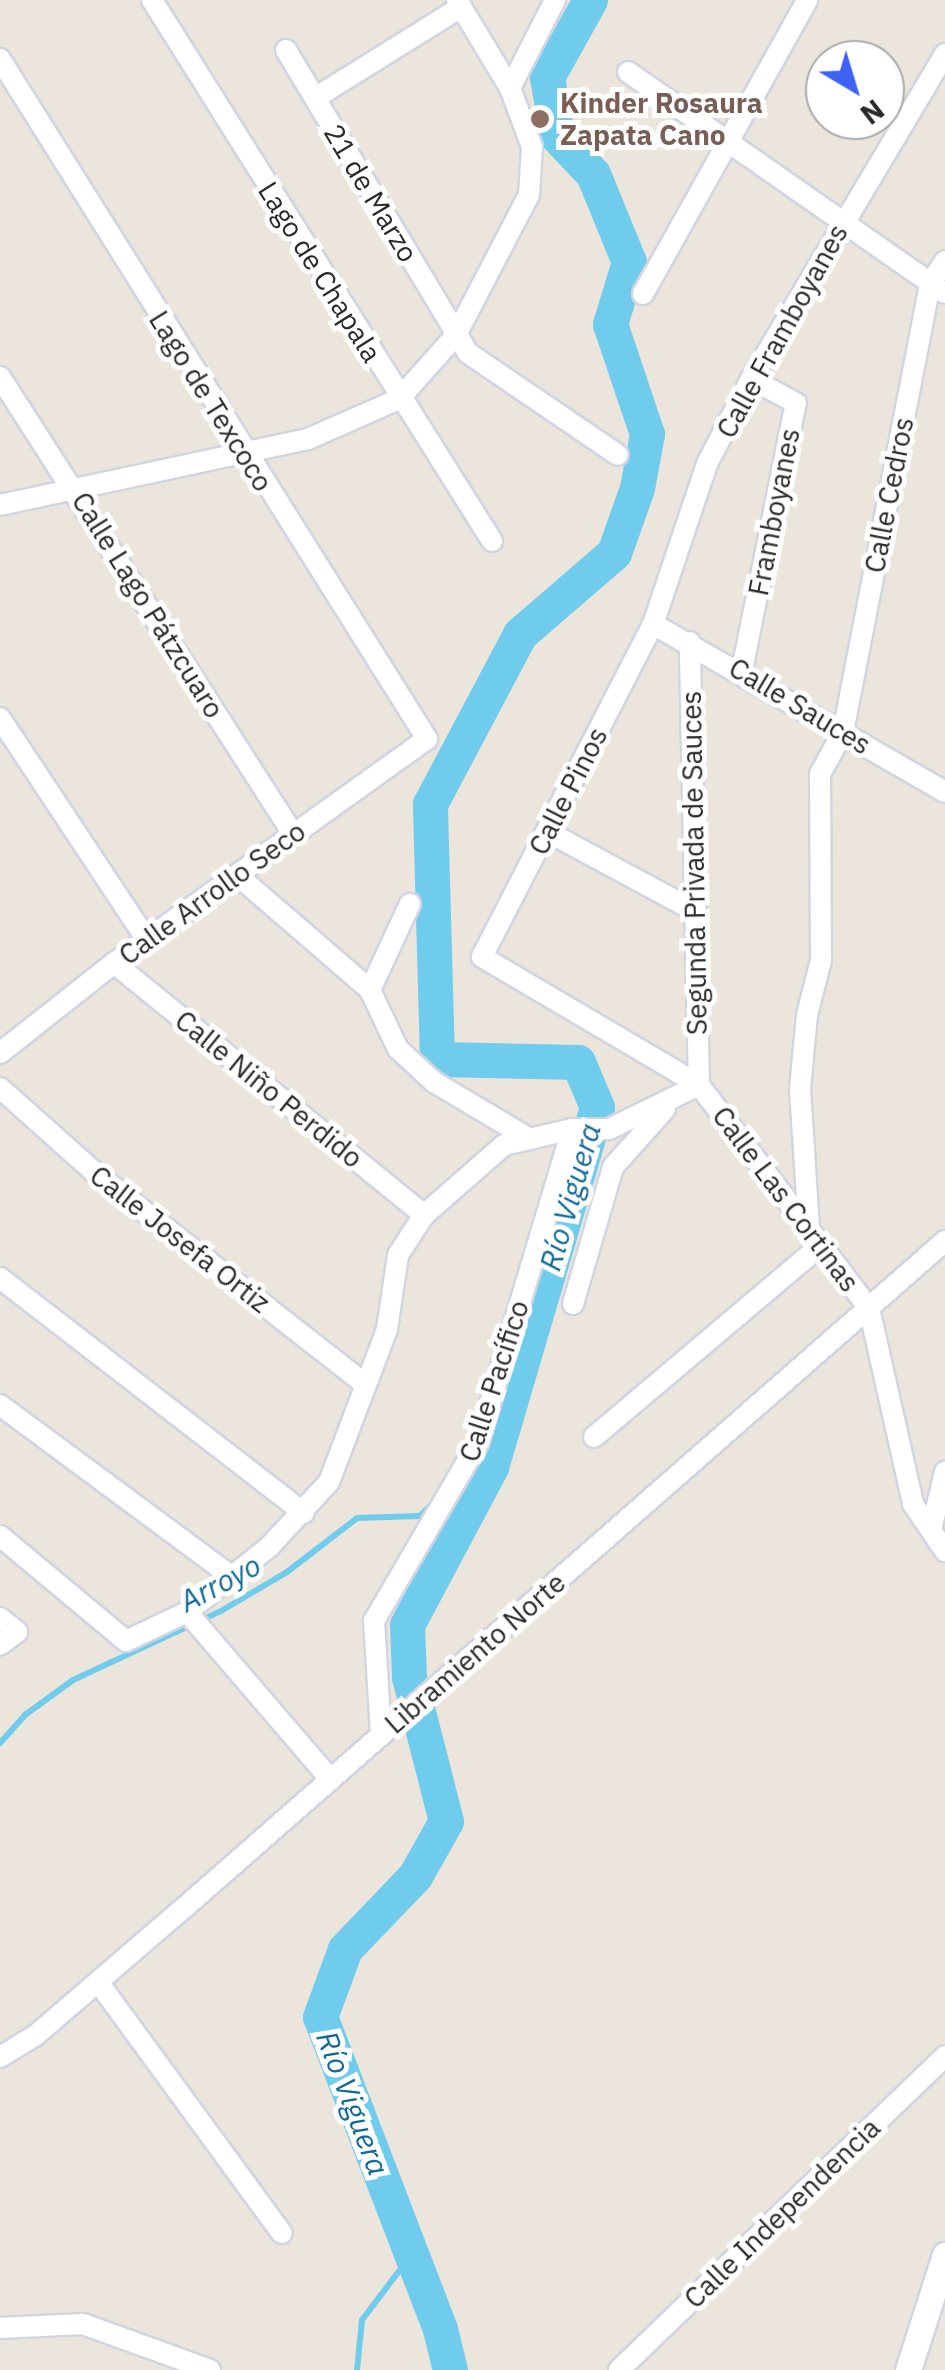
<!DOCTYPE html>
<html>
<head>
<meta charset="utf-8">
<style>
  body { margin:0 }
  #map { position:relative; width:945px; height:2370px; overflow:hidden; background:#ece5dc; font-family:"IBM Plex Sans",sans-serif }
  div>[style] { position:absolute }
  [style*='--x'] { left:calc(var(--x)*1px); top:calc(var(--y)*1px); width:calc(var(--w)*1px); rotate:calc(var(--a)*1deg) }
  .stream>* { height:6px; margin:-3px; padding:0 3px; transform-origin:3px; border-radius:3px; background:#70ccec }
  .river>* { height:35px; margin:-17.5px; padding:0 17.5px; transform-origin:17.5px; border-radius:17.5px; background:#70ccec }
  .roads { filter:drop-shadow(2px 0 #d1d5e2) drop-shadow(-2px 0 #d1d5e2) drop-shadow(0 2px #d1d5e2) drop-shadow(0 -2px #d1d5e2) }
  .minor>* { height:20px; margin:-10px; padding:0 10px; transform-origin:10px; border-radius:10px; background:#fff }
  .tertiary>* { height:25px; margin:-12.5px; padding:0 12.5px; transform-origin:12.5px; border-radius:12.5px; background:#fff }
  .dots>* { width:28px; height:28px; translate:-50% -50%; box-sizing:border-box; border:5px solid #fff; border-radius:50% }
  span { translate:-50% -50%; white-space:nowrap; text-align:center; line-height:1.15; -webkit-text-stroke:10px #fff; paint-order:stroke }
  .education-label { font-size:28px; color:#785e54; font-weight:700 }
  .left { translate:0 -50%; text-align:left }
  .street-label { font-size:28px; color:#2a2a2a }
  .water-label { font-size:30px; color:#106a98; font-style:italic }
  .north { position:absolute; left:805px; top:40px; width:100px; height:100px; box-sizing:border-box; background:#fff; border:2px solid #aaa; border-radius:50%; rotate:142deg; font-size:28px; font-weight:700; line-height:40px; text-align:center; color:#2a2a2a }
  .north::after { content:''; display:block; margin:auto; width:35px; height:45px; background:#3e62f6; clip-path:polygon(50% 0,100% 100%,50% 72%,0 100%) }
</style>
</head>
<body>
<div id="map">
  <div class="stream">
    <div style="--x:447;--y:1499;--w:21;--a:19"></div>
    <div style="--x:0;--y:1743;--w:38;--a:-48"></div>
    <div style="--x:25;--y:1715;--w:59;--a:-36.1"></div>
    <div style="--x:73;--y:1680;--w:163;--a:-25"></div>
    <div style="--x:221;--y:1611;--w:77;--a:-30.6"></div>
    <div style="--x:287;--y:1572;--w:88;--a:-37.6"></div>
    <div style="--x:357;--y:1518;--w:63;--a:-1.8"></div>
    <div style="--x:420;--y:1516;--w:18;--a:-45"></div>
    <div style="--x:357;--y:2370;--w:50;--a:-84.3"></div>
    <div style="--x:362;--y:2320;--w:83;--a:-52.9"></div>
  </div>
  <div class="river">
    <div style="--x:450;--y:2370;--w:42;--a:-103.7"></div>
    <div style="--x:440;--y:2329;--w:334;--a:-111"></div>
    <div style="--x:320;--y:2017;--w:72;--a:-69.8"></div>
    <div style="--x:345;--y:1949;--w:101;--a:-46.2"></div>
    <div style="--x:415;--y:1876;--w:63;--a:-60.6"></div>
    <div style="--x:446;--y:1821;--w:149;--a:-104.4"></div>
    <div style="--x:409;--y:1677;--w:52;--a:-92.2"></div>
    <div style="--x:407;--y:1625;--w:179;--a:-62"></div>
    <div style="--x:491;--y:1467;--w:375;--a:-73.6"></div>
    <div style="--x:597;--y:1107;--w:49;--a:-112.9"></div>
    <div style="--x:578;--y:1062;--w:141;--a:-178.8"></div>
    <div style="--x:437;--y:1059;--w:255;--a:-91.6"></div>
    <div style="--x:430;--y:804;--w:192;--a:-62.1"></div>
    <div style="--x:520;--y:634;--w:124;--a:-40.8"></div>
    <div style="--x:614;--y:553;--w:69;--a:-70.5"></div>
    <div style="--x:637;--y:488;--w:55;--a:-79.5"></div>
    <div style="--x:647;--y:434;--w:116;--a:-108.6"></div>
    <div style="--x:610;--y:324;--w:65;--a:-73"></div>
    <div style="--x:629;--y:262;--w:95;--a:-112.2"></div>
    <div style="--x:593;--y:174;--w:52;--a:-133.5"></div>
    <div style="--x:557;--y:136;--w:60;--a:-99.6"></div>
    <div style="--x:547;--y:77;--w:88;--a:-60.8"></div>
  </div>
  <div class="roads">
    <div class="minor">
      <div style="--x:152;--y:0;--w:639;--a:57.85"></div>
      <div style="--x:286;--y:50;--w:353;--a:59"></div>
      <div style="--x:468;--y:353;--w:181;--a:34.2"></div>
      <div style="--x:945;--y:54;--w:378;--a:120.8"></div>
      <div style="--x:751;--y:379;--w:96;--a:117.4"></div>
      <div style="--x:707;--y:464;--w:169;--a:108.6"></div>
      <div style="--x:653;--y:624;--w:374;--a:117.2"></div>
      <div style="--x:482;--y:957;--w:252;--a:30.5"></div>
      <div style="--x:699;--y:1085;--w:280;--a:52.7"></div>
      <div style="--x:869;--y:1308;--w:201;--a:77.3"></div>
      <div style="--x:913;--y:1504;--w:57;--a:55.8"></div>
      <div style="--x:0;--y:59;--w:803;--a:57.87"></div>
      <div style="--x:427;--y:739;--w:385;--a:144.4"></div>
      <div style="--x:114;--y:963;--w:145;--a:141.7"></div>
      <div style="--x:628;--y:72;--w:386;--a:34.9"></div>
      <div style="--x:510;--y:88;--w:99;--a:-62.9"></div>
      <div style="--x:315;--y:98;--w:172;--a:-31.9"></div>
      <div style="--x:643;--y:294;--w:337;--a:-60.8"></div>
      <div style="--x:0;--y:377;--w:543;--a:57.33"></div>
      <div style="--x:0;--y:505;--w:315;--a:-12.1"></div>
      <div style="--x:308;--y:439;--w:99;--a:-23.7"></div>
      <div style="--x:399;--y:399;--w:86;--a:-48.3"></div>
      <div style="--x:456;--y:335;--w:158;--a:-62.5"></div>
      <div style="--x:529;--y:195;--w:48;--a:-86.4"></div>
      <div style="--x:532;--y:147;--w:63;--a:-110.4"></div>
      <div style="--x:510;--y:88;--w:103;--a:-121.1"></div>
      <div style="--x:653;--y:624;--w:337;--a:29.9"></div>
      <div style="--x:742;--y:670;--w:272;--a:-78.6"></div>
      <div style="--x:796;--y:403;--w:51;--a:-151.9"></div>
      <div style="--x:0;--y:718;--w:265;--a:56.5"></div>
      <div style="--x:548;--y:832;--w:162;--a:28.3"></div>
      <div style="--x:237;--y:875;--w:176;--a:40.8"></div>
      <div style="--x:370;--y:990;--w:65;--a:64.6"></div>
      <div style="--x:398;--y:1049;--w:49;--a:42.5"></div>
      <div style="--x:434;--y:1082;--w:112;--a:30.7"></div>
      <div style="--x:114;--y:963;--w:400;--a:39.1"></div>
      <div style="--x:370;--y:990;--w:95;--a:-65.1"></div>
      <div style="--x:0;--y:1088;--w:134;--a:41.7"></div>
      <div style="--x:100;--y:1177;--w:336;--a:38"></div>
      <div style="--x:809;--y:1228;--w:139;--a:-93.7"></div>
      <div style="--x:800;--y:1089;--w:74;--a:-84.6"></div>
      <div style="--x:807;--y:1015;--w:57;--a:-75.7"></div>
      <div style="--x:821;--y:960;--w:186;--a:-90.3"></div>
      <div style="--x:820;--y:774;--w:48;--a:-61.3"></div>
      <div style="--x:843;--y:732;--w:456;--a:-79"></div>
      <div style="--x:930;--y:284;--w:27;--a:-57"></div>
      <div style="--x:0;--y:1278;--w:384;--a:37.7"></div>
      <div style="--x:573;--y:1304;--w:143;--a:-73.7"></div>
      <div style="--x:613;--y:1167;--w:78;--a:-48.1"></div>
      <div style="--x:0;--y:1405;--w:284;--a:36.5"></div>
      <div style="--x:594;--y:1437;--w:297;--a:-40.2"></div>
      <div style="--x:931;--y:1530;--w:60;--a:-76.4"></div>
      <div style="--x:0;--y:1536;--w:164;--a:39.8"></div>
      <div style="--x:126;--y:1641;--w:68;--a:-25.4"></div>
      <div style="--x:187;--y:1612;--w:105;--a:-38.4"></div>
      <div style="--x:269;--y:1547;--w:88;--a:-47.3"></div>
      <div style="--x:329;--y:1482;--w:164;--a:-69.2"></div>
      <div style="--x:387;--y:1329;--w:75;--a:-81.5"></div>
      <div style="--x:398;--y:1255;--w:48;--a:-57"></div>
      <div style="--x:424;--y:1215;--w:106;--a:-41.2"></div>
      <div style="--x:504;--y:1145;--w:70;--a:-13.2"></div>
      <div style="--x:572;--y:1129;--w:37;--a:0"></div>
      <div style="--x:609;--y:1129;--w:100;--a:-26.1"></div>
      <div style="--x:699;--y:1085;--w:443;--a:-91.2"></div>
      <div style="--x:187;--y:1612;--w:221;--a:49.4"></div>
      <div style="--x:0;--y:1618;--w:22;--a:39"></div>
      <div style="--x:17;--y:1632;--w:21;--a:143"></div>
      <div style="--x:381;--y:1735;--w:114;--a:-93.5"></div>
      <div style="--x:374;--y:1621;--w:206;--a:-59.7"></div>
      <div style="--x:478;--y:1443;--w:328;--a:-73.3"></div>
      <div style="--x:98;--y:1982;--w:311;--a:53.8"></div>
      <div style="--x:0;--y:2057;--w:42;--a:-31.4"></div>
      <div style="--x:36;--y:2035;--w:196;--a:-40.7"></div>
      <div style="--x:185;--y:1907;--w:1011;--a:-41.23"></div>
      <div style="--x:0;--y:2328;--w:83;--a:-2.8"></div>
      <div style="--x:83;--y:2324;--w:135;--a:19.9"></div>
      <div style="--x:619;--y:2370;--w:453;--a:-43.9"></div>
    </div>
    <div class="tertiary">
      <div style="--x:908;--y:2370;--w:121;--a:-72.2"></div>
    </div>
  </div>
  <div class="dots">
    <div style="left:540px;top:119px;background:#8d6e63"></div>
  </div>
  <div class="education-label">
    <span class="left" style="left:560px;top:119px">Kinder Rosaura<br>Zapata Cano</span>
  </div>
  <div class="street-label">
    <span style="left:371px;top:193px;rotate:59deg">21 de Marzo</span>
    <span style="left:320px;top:272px;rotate:58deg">Lago de Chapala</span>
    <span style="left:782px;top:331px;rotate:-61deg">Calle Framboyanes</span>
    <span style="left:211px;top:401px;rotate:58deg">Lago de Texcoco</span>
    <span style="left:889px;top:495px;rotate:-79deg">Calle Cedros</span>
    <span style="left:774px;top:512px;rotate:-79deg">Framboyanes</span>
    <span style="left:148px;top:605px;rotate:58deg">Calle Lago Pátzcuaro</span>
    <span style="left:800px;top:706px;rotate:31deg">Calle Sauces</span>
    <span style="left:568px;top:791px;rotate:-63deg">Calle Pinos</span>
    <span style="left:694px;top:863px;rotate:-91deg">Segunda Privada de Sauces</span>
    <span style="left:212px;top:893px;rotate:-36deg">Calle Arrollo Seco</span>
    <span style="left:269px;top:1089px;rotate:39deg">Calle Niño Perdido</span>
    <span style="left:786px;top:1199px;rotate:53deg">Calle Las Cortinas</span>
    <span style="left:180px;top:1239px;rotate:38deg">Calle Josefa Ortiz</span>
    <span style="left:494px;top:1381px;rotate:-72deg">Calle Pacífico</span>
    <span style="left:475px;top:1653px;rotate:-41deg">Libramiento Norte</span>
    <span style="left:782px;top:2213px;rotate:-44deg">Calle Independencia</span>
  </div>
  <div class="water-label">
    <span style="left:570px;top:1197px;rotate:-74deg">Río Viguera</span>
    <span style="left:220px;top:1583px;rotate:-28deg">Arroyo</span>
    <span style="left:353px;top:2103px;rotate:69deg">Río Viguera</span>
  </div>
  <div class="north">N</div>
</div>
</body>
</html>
